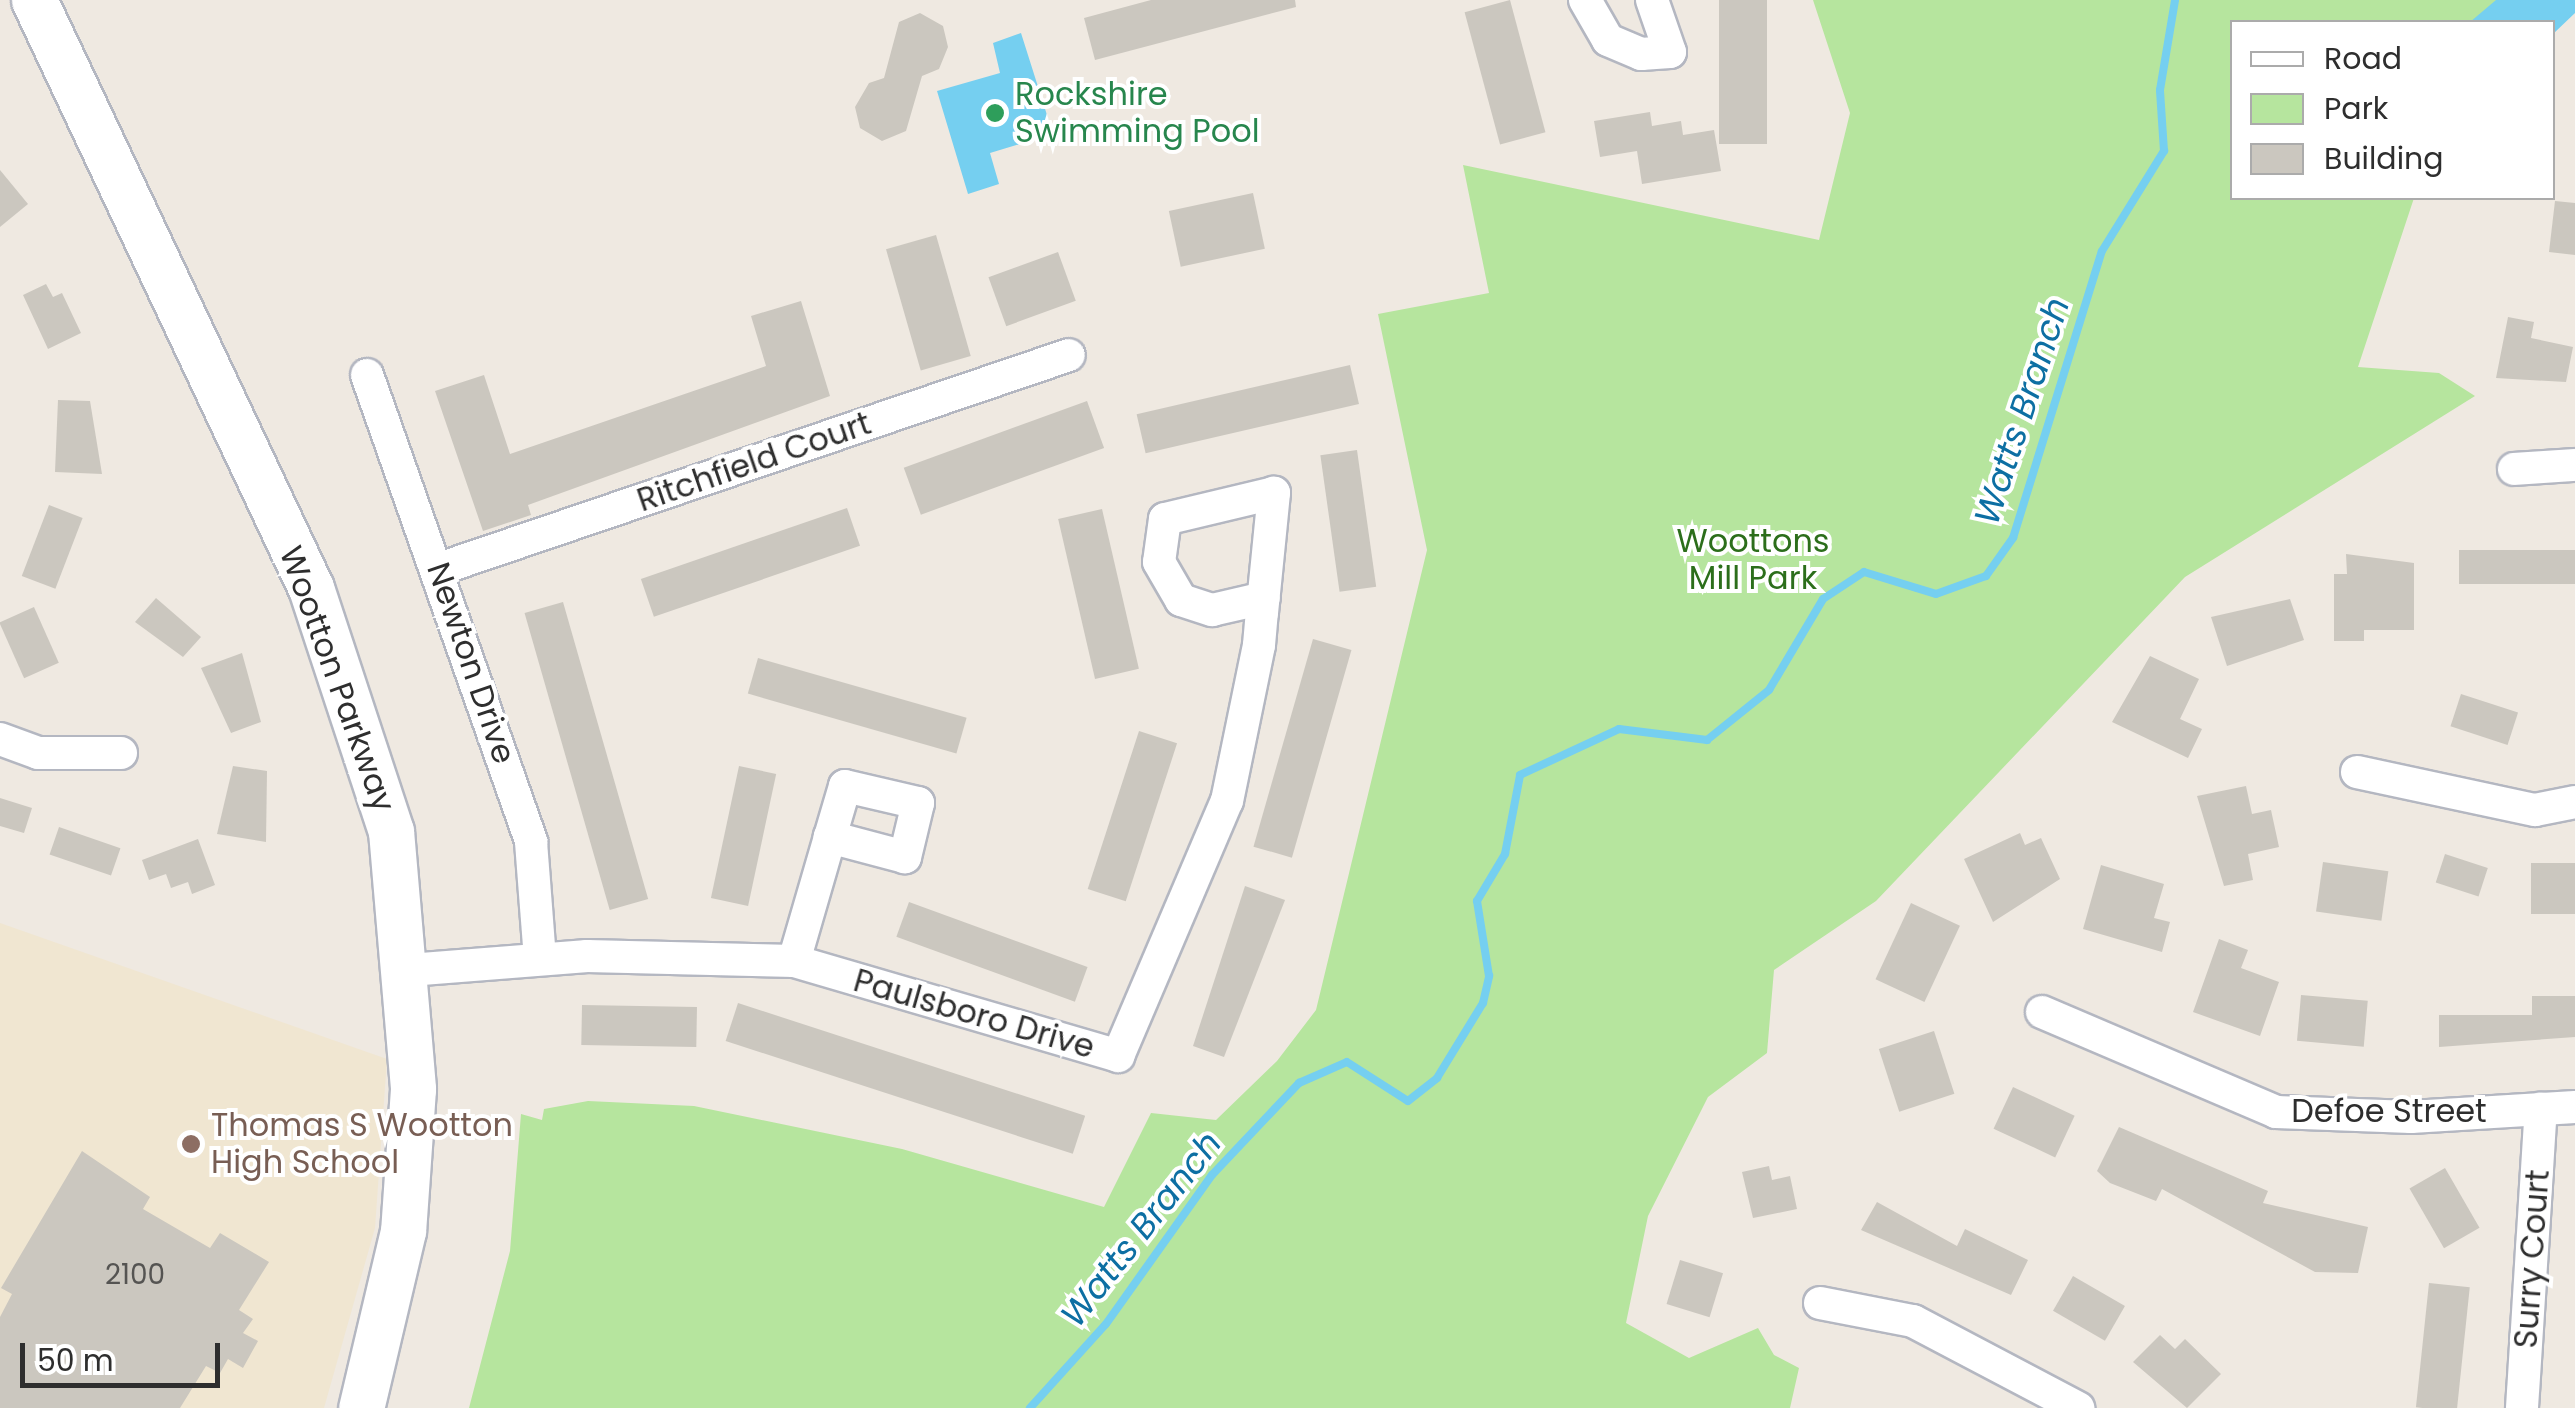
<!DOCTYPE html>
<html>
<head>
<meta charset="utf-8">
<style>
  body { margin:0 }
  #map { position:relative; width:2575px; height:1408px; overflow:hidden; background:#efe9e1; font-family:Poppins,sans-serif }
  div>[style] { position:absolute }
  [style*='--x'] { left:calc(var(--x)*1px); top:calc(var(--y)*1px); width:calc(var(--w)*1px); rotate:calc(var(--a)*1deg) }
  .education>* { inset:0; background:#f0e6d1 }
  .green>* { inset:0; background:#b6e59e }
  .water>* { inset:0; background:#75cff0 }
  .stream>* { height:8px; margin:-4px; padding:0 4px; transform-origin:4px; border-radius:4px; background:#75cff0 }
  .building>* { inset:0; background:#cbc7bf; transform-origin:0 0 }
  .roads { filter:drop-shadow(2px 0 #b4b7c1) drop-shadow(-2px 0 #b4b7c1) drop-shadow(0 2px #b4b7c1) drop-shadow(0 -2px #b4b7c1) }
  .minor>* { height:32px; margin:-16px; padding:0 16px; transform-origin:16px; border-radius:16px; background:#fff }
  .secondary>* { height:45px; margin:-22.5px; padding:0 22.5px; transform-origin:22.5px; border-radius:22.5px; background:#fff }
  .dots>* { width:28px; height:28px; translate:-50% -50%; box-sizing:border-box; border:5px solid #fff; border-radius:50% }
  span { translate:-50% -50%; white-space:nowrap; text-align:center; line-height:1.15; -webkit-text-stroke:8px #fff; paint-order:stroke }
  .number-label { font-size:28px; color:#555452 }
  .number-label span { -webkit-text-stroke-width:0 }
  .leisure-label { font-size:32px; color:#27864d }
  .left { translate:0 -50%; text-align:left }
  .street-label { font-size:32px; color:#2e2e2e }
  .park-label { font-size:32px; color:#2c6e1b }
  .education-label { font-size:32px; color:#785e54 }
  .water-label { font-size:35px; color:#0d6fa3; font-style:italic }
  .legend { position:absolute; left:2230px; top:20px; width:325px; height:180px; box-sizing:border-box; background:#fff; border:2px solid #ababab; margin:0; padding:12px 18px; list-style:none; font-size:30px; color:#2e2e2e }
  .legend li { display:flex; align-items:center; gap:20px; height:50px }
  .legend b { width:50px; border:2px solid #ababab }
  .scale { position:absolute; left:20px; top:1343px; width:200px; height:45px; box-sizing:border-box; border:5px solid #2e2e2e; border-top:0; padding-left:12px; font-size:30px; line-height:35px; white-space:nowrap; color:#2e2e2e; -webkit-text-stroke:8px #fff; paint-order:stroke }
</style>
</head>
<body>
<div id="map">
  <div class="education">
    <div style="clip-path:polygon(0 923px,387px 1059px,375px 1228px,324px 1408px,0 1408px)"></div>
  </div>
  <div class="green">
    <div style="clip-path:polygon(1813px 0,2503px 0,2476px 22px,2232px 22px,2232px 198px,2414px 198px,2358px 367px,2439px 373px,2475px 396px,2185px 577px,1876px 901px,1774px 970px,1767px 1053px,1708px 1097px,1648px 1216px,1626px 1323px,1689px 1358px,1758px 1328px,1774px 1355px,1799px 1368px,1790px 1408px,469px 1408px,510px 1251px,521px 1114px,542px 1120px,544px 1109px,588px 1101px,694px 1106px,902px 1149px,1104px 1207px,1151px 1113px,1216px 1120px,1277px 1061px,1316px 1010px,1427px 550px,1378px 314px,1489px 293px,1463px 165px,1819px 240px,1850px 113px)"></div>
  </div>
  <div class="water">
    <div style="clip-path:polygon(2496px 0,2575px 0,2575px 13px,2553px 34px,2552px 22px,2470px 22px)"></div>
    <div style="clip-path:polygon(1021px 33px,1053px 134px,990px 153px,999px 184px,968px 194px,937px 91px,1000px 73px,993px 43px)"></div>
  </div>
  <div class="stream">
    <div style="--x:1030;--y:1408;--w:113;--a:-47.9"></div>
    <div style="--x:1106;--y:1324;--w:183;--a:-54.6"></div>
    <div style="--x:1212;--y:1175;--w:127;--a:-46.6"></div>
    <div style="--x:1299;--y:1083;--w:52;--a:-23.6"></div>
    <div style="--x:1347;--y:1062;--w:72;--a:32.6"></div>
    <div style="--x:1408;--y:1101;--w:37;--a:-38"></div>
    <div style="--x:1437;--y:1078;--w:88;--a:-58.5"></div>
    <div style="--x:1483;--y:1003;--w:28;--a:-77"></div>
    <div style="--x:1489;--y:976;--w:76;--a:-99.1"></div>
    <div style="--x:1477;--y:901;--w:55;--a:-59.2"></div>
    <div style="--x:1505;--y:854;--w:80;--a:-79.2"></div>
    <div style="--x:1520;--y:775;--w:109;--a:-24.9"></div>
    <div style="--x:1619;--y:729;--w:89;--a:7.1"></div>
    <div style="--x:1707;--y:740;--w:80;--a:-38.9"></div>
    <div style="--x:1769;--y:690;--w:106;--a:-59.3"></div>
    <div style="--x:1823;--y:599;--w:49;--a:-33.4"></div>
    <div style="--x:1864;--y:572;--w:75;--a:17"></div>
    <div style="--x:1936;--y:594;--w:53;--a:-19.8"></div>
    <div style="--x:1986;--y:576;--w:47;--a:-54.6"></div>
    <div style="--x:2013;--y:538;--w:300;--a:-72.8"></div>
    <div style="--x:2102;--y:251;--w:118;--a:-58.2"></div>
    <div style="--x:2164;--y:151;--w:61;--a:-93.8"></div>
    <div style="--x:2160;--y:90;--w:91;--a:-80.5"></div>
  </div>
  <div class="building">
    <div style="clip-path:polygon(1151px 0,1295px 0,1296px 7px,1095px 60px,1084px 18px)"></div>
    <div style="left:1510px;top:0;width:137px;height:47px;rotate:75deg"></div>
    <div style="left:1719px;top:0;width:48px;height:144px"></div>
    <div style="clip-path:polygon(920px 13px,943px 26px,948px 47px,939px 69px,922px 76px,906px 131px,882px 141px,860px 128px,855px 107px,869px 83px,884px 78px,899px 22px)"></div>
    <div style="clip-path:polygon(1650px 112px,1652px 126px,1681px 121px,1683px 135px,1714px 130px,1721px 171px,1642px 184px,1637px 151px,1600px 157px,1594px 121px)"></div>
    <div style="clip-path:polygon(0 170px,28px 204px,0 227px)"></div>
    <div style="left:1253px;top:193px;width:57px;height:86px;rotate:78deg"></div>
    <div style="clip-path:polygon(2555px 201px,2575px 203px,2575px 255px,2549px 252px)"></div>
    <div style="left:936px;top:235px;width:126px;height:52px;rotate:74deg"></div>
    <div style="left:1058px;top:252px;width:52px;height:74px;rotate:70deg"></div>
    <div style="clip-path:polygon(46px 284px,53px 297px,62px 293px,81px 333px,48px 349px,23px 295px)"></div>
    <div style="clip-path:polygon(801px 301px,830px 396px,528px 505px,531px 515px,483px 531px,435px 391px,484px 375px,510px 454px,766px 366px,751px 316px)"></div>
    <div style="clip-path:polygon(2508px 317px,2534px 322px,2531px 338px,2573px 347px,2566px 382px,2496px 378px)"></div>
    <div style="left:1350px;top:365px;width:40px;height:219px;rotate:77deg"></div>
    <div style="clip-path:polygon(58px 400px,90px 401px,102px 474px,55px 472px)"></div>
    <div style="left:1087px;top:401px;width:50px;height:195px;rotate:70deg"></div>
    <div style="left:1357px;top:450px;width:138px;height:37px;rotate:82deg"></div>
    <div style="left:49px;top:505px;width:36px;height:76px;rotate:21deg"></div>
    <div style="left:847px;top:508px;width:40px;height:218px;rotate:71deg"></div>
    <div style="left:1102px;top:509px;width:164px;height:45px;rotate:77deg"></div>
    <div style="left:2575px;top:550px;width:34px;height:116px;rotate:90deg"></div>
    <div style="clip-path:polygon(2346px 554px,2414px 563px,2414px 630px,2364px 630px,2364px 641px,2334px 641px,2334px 574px,2347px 574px)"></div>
    <div style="clip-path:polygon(156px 598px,201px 637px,183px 657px,135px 622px)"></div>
    <div style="clip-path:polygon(2290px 599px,2304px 640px,2227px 666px,2211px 617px)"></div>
    <div style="left:563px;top:602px;width:309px;height:40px;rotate:74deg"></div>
    <div style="left:34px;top:607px;width:61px;height:38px;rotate:66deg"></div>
    <div style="left:1313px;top:639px;width:40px;height:216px;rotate:16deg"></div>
    <div style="clip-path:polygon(242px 653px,261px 722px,231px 733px,201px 668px)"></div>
    <div style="clip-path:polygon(2150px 656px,2199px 679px,2180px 719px,2202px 729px,2188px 758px,2112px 722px)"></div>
    <div style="left:758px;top:658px;width:217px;height:37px;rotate:16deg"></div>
    <div style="left:2461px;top:694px;width:60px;height:34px;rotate:18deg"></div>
    <div style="left:1139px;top:731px;width:40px;height:166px;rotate:18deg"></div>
    <div style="clip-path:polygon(233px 766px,267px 771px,266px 842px,217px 834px)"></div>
    <div style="left:739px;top:766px;width:38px;height:135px;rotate:12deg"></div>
    <div style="clip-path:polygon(2246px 786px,2252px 814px,2271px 810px,2279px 847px,2248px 854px,2253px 880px,2224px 886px,2197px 796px)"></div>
    <div style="clip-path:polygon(0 798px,32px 808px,24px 833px,0 826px)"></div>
    <div style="left:59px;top:827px;width:65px;height:29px;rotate:19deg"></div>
    <div style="clip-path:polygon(2020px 833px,2025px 845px,2041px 838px,2060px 879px,1993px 922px,1964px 859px)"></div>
    <div style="clip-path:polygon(198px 839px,215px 885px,192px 894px,188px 882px,171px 888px,166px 874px,149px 880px,142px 860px)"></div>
    <div style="left:2445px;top:854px;width:45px;height:30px;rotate:18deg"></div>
    <div style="left:2323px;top:862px;width:66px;height:50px;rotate:8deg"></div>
    <div style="left:2531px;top:863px;width:44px;height:51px"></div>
    <div style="clip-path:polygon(2101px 865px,2164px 884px,2154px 918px,2170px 922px,2162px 952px,2083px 929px)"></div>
    <div style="clip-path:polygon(1245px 886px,1285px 900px,1224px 1057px,1193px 1046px)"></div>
    <div style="left:909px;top:902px;width:190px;height:37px;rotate:20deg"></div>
    <div style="left:1911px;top:903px;width:54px;height:84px;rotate:25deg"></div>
    <div style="clip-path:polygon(2219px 939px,2248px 950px,2241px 968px,2279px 982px,2260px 1036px,2193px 1012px)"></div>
    <div style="left:2301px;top:995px;width:67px;height:46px;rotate:5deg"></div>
    <div style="clip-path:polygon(2532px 996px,2575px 996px,2575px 1037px,2439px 1047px,2439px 1015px,2532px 1015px)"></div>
    <div style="left:738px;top:1003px;width:365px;height:40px;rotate:18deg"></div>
    <div style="left:582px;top:1005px;width:115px;height:40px;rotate:1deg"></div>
    <div style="left:1934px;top:1031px;width:66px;height:58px;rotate:72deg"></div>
    <div style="left:2013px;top:1087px;width:68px;height:46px;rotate:25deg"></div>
    <div style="clip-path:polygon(2119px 1127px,2268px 1191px,2263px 1203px,2368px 1227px,2358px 1273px,2315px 1272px,2162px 1189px,2156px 1201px,2110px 1183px,2097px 1171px)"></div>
    <div style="clip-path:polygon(82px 1151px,150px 1197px,143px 1209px,210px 1248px,220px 1233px,269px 1262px,239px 1310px,253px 1319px,243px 1333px,258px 1341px,243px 1368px,228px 1359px,220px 1373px,206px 1366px,180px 1408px,0 1408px,0 1317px,12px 1294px,1px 1288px)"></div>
    <div style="clip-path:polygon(1769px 1166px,1772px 1180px,1790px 1176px,1797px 1209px,1753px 1218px,1742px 1172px)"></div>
    <div style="left:2445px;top:1168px;width:69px;height:41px;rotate:60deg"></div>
    <div style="clip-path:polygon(1877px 1202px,1957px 1246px,1965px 1229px,2028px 1260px,2011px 1295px,1861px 1230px)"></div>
    <div style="left:1680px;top:1260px;width:45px;height:46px;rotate:17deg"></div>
    <div style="left:2073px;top:1276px;width:60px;height:40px;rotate:30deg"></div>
    <div style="left:2429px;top:1283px;width:41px;height:125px;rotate:6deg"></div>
    <div style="clip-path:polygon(2160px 1335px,2175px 1349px,2185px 1339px,2221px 1374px,2187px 1408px,2133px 1362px)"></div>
  </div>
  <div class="roads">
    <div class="minor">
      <div style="--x:1585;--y:0;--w:46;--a:60.1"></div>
      <div style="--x:1608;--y:40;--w:36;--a:23"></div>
      <div style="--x:1641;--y:54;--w:29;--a:-4"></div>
      <div style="--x:1670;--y:52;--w:55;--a:-109.1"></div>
      <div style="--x:367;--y:375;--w:495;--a:70.6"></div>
      <div style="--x:531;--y:842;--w:117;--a:85.6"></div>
      <div style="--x:2514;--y:469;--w:61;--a:-3.8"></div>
      <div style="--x:439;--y:569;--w:665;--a:-18.76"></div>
      <div style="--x:0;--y:739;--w:40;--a:20.2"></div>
      <div style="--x:38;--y:753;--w:83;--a:0"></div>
      <div style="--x:2357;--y:772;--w:182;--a:12.1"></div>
      <div style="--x:2535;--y:810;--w:41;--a:-11.3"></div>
      <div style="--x:794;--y:961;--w:129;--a:-73.8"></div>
      <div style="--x:830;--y:837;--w:53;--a:-73.6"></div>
      <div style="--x:845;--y:786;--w:75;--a:13.1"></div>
      <div style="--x:918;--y:803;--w:56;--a:103.5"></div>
      <div style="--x:905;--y:857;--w:78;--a:-165.1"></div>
      <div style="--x:409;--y:970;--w:179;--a:-4.5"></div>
      <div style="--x:587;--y:956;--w:207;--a:1.4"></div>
      <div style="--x:794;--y:961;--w:338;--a:16.3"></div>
      <div style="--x:1118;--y:1056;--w:277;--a:-66.9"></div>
      <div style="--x:1227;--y:801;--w:159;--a:-78.4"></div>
      <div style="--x:1259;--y:645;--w:32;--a:-85"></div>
      <div style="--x:1262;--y:613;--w:121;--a:-84.3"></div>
      <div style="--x:1274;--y:493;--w:112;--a:166.6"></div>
      <div style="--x:1165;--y:519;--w:43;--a:97.9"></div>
      <div style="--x:1159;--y:562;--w:44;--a:59.9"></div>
      <div style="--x:1181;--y:600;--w:33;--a:18"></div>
      <div style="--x:1212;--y:610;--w:53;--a:-13"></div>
      <div style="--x:2042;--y:1012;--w:254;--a:23.1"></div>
      <div style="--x:2276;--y:1112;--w:135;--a:2.1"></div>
      <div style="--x:2411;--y:1117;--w:164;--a:-3.5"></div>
      <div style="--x:1820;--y:1303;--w:95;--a:11"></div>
      <div style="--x:1913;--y:1321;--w:187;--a:27.8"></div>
      <div style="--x:2522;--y:1408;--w:300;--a:-86.4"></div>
    </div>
    <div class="secondary">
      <div style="--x:34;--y:0;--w:650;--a:64.78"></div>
      <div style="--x:311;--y:588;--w:256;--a:71.8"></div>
      <div style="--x:391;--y:831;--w:259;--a:85.1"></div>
      <div style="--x:413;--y:1089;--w:142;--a:94"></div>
      <div style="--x:403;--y:1231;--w:182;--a:103.3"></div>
    </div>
  </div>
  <div class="dots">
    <div style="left:995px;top:113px;background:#2e9e5b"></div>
    <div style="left:191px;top:1144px;background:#8d6e63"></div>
  </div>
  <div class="number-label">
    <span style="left:135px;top:1275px">2100</span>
  </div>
  <div class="leisure-label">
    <span class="left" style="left:1015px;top:113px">Rockshire<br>Swimming Pool</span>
  </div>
  <div class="street-label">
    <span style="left:754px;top:462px;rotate:-19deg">Ritchfield Court</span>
    <span style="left:471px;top:663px;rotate:71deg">Newton Drive</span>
    <span style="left:337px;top:679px;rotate:70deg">Wootton Parkway</span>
    <span style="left:974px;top:1014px;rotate:16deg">Paulsboro Drive</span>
    <span style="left:2389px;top:1111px">Defoe Street</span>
    <span style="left:2532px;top:1259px;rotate:-86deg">Surry Court</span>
  </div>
  <div class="park-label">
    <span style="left:1753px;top:560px">Woottons<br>Mill Park</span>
  </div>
  <div class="education-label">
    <span class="left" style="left:211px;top:1144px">Thomas S Wootton<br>High School</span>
  </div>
  <div class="water-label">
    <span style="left:2022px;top:411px;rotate:-72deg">Watts Branch</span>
    <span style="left:1141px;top:1229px;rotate:-52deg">Watts Branch</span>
  </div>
  <ul class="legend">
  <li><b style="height:12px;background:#fff"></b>Road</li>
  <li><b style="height:28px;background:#b6e59e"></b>Park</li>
  <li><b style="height:28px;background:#cbc7bf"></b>Building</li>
  </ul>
  <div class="scale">50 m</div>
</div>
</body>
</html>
